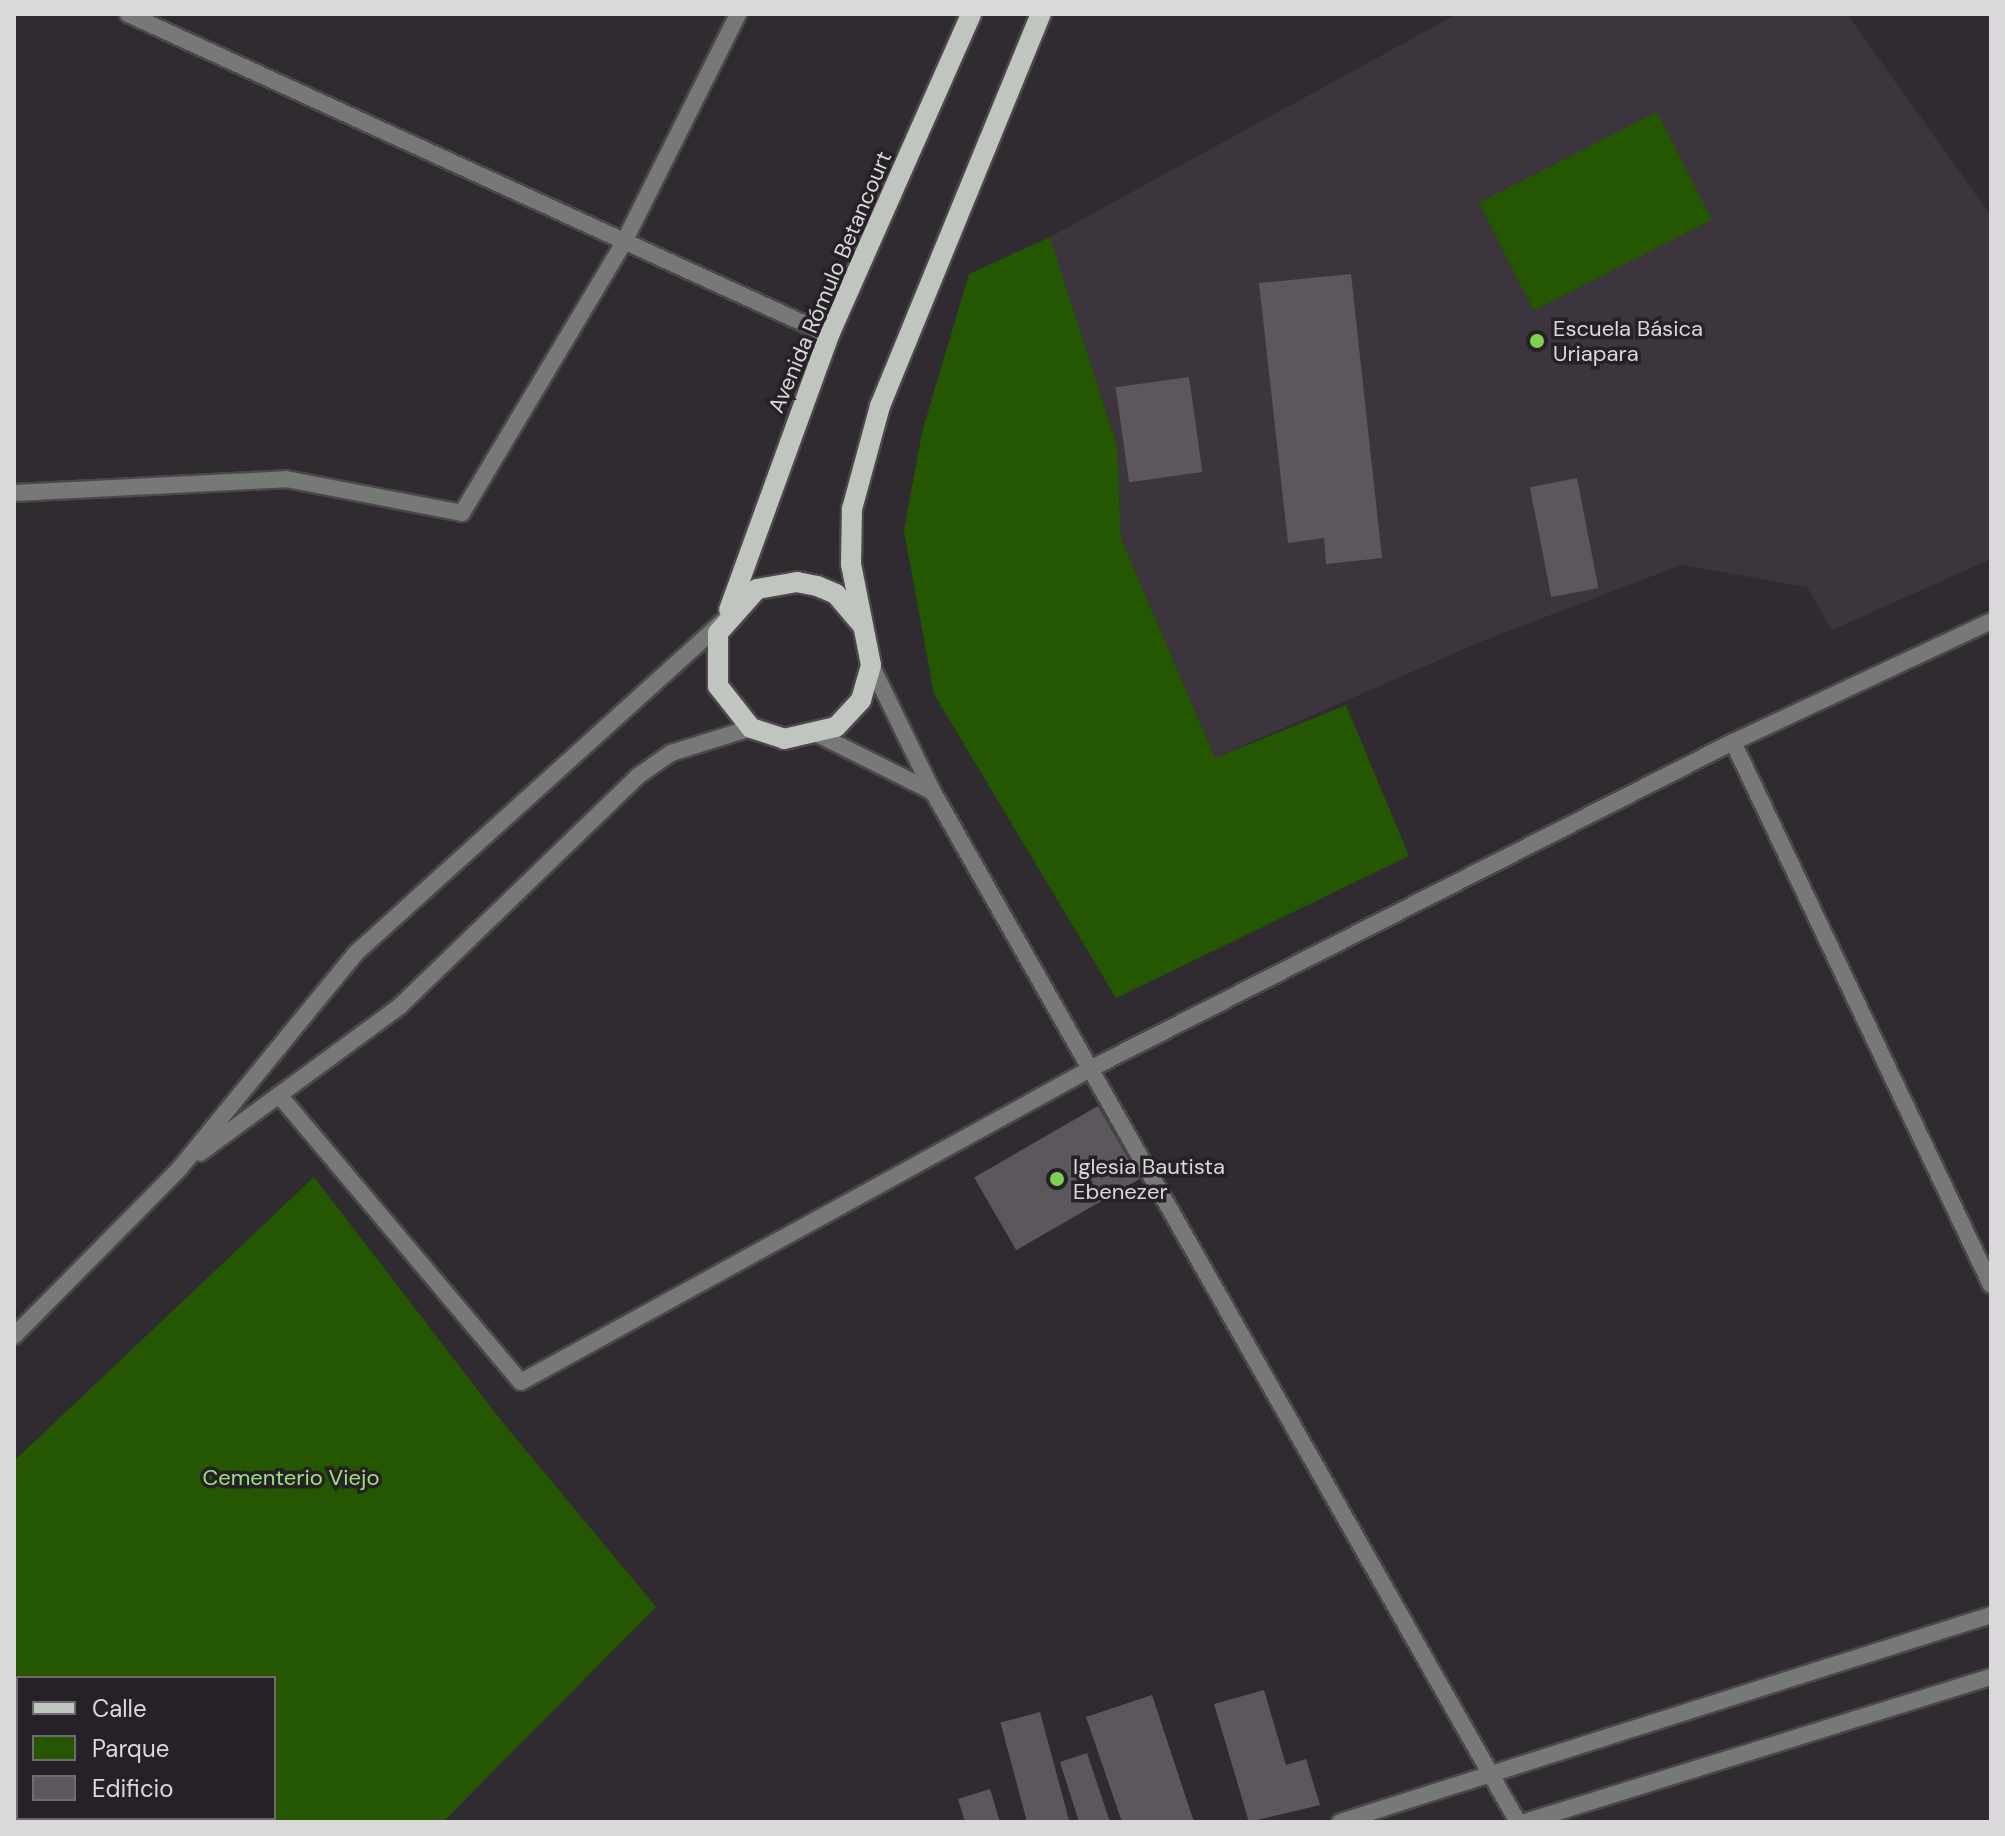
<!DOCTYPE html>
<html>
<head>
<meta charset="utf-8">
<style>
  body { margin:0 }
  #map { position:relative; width:2005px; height:1836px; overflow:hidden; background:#2f2b30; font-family:"DM Sans",sans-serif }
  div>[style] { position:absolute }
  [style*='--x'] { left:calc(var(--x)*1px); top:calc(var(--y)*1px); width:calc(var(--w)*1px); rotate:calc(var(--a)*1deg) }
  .built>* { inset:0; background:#3d353e }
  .green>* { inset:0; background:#255601; transform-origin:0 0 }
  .building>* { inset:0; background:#5c575c; transform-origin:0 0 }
  .roads { filter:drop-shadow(2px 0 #4b474b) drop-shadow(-2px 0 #4b474b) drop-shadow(0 2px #4b474b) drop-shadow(0 -2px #4b474b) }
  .minor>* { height:16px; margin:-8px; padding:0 8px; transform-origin:8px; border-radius:8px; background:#777976 }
  .primary>* { height:20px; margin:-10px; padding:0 10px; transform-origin:10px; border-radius:10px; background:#c1c5c0 }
  .dots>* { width:22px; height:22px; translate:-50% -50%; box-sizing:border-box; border:4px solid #252126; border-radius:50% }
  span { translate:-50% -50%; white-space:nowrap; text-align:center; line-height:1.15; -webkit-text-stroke:7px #252126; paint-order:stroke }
  .street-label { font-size:22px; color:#dbd8db }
  .poi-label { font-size:22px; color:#dbd8db }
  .left { translate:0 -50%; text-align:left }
  .park-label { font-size:22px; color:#9de47b }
  .frame { position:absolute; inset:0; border:16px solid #dbd8db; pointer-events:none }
  .legend { position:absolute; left:16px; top:1676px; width:260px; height:144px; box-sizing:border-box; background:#252126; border:2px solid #6e6a6e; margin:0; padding:10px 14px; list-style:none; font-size:24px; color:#dbd8db }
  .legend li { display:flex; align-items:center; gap:16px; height:40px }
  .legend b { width:40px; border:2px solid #6e6a6e }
</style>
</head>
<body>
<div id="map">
  <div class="built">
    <div style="clip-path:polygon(1457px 14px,1847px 14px,1991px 216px,1991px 559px,1832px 630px,1807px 587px,1681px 565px,1480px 642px,1215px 758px,1121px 538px,1117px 446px,1050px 237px)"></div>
  </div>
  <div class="green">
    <div style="left:1657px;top:112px;width:121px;height:200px;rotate:63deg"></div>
    <div style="clip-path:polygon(1050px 237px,1117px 446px,1121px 538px,1215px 758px,1346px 705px,1409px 856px,1116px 998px,934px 694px,904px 531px,922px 432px,969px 274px)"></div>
    <div style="clip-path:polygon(314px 1177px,500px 1419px,656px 1607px,443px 1822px,14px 1822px,18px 1739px,18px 1818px,274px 1818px,274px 1678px,18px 1678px,18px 1707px,14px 1702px,14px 1461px)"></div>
  </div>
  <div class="building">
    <div style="clip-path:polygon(1351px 274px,1382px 558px,1326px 564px,1324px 538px,1288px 543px,1259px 283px)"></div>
    <div style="left:1189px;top:377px;width:96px;height:74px;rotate:82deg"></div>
    <div style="left:1577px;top:478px;width:112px;height:48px;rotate:79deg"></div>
    <div style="left:1098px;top:1106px;width:84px;height:143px;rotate:60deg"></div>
    <div style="clip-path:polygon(1264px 1690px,1286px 1765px,1306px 1759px,1320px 1805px,1249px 1822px,1214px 1704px)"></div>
    <div style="clip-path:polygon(1152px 1695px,1194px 1822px,1122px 1822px,1086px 1717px)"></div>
    <div style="left:1040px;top:1712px;width:114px;height:41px;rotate:75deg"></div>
    <div style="clip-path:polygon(1087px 1753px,1110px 1822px,1079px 1822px,1060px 1762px)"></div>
    <div style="clip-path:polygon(990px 1789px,1000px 1822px,965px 1822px,958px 1799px)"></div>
  </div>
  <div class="roads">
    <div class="minor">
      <div style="--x:128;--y:14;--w:771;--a:24.6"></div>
      <div style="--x:14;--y:493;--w:272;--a:-2.9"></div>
      <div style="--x:286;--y:479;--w:179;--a:10.9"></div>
      <div style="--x:462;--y:513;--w:316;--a:-59.1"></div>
      <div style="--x:624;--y:242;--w:255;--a:-63.4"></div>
      <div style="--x:871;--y:665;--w:141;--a:64"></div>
      <div style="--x:933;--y:792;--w:1185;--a:60.41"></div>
      <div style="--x:819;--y:735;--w:127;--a:26.6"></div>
      <div style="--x:1733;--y:742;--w:601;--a:64.59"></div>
      <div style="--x:279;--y:1095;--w:375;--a:49.9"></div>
      <div style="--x:521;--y:1382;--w:649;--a:-28.81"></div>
      <div style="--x:1090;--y:1069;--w:721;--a:-26.96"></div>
      <div style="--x:1733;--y:742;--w:285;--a:-25.1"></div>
      <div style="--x:200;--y:1153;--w:248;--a:-36.3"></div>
      <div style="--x:400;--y:1006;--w:331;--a:-44"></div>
      <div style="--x:638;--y:776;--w:40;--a:-34.9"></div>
      <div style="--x:671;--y:753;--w:84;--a:-17.4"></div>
      <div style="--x:14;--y:1336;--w:236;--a:-45.3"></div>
      <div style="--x:180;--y:1168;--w:278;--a:-50.7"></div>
      <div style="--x:356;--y:953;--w:495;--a:-42.1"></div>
      <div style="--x:1340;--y:1822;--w:683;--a:-17.64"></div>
      <div style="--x:1525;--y:1822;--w:488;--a:-17.3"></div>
    </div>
    <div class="primary">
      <div style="--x:729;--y:610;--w:293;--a:-70"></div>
      <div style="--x:829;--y:335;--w:351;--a:-66.1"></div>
      <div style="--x:863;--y:626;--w:42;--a:-130.2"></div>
      <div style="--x:836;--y:594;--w:21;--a:-157"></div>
      <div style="--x:817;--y:586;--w:20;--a:-169"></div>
      <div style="--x:797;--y:582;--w:41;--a:170.1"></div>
      <div style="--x:757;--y:589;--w:59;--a:131.6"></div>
      <div style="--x:718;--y:633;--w:53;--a:90"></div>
      <div style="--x:718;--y:686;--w:53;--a:51.8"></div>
      <div style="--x:751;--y:728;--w:35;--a:18"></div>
      <div style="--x:784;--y:739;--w:53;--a:-13"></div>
      <div style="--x:836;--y:727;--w:37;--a:-47"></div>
      <div style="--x:861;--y:700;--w:36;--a:-74"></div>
      <div style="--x:871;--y:665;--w:103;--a:-101.2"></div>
      <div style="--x:851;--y:564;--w:55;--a:-89"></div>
      <div style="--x:852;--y:509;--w:107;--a:-74.8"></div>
      <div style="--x:880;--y:406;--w:424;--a:-67.7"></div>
    </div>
  </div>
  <div class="dots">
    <div style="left:1537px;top:341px;background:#7ed053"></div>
    <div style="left:1057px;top:1179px;background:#7ed053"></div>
  </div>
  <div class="street-label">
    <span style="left:830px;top:282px;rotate:-67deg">Avenida Rómulo Betancourt</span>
  </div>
  <div class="poi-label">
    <span class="left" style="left:1553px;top:341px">Escuela Básica<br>Uriapara</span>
    <span class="left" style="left:1073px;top:1179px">Iglesia Bautista<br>Ebenezer</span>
  </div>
  <div class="park-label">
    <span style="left:291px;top:1478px">Cementerio Viejo</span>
  </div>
  <div class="frame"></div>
  <ul class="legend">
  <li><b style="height:10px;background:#c1c5c0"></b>Calle</li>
  <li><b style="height:22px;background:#255601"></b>Parque</li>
  <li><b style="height:22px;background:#5c575c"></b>Edificio</li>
  </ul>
</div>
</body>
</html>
